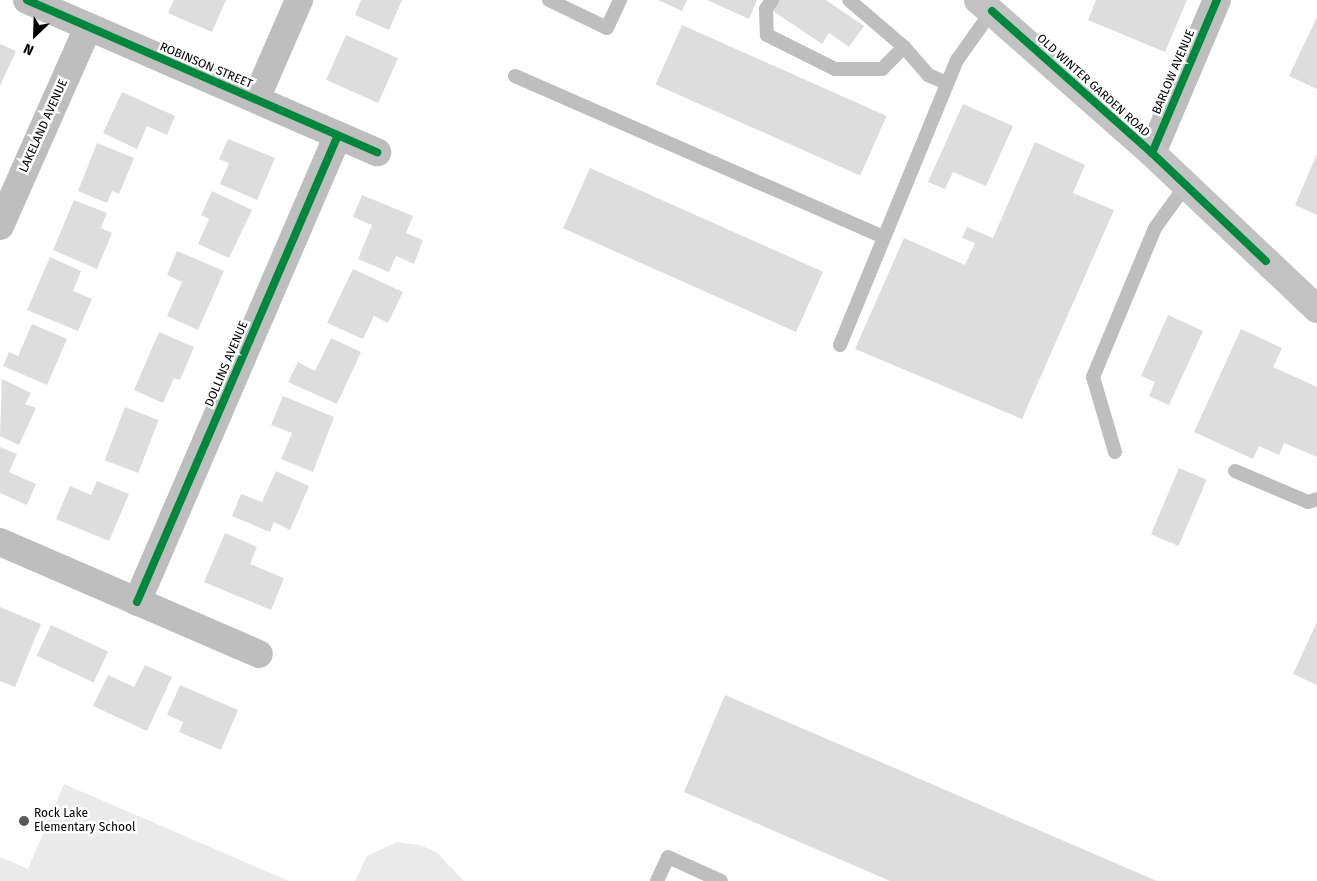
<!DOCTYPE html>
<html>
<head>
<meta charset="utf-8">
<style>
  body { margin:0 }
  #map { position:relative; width:1317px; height:881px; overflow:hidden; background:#fff; font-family:"Fira Sans",sans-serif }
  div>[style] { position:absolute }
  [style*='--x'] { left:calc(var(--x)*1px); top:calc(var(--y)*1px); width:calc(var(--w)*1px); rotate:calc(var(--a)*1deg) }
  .green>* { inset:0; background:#eaeaea }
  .building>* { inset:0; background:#ddd; transform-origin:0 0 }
  .lane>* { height:14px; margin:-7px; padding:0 7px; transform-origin:7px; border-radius:7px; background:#bebebe }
  .street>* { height:28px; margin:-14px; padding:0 14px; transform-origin:14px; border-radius:14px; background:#bebebe }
  .secondary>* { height:28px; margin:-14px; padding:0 14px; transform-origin:14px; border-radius:14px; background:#c2c2c2 }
  .cycleway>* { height:8px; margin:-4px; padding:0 4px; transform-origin:4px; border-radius:4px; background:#00873e }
  .dots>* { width:14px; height:14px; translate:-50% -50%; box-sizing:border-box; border:2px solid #fff; border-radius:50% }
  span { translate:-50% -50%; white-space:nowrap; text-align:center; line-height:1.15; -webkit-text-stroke:5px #fff; paint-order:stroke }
  .street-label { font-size:12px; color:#000 }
  .poi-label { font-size:12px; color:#000 }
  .left { translate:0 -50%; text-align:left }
  .north { position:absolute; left:10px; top:10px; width:50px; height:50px; -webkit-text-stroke:4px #fff; paint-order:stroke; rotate:204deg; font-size:14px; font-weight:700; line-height:20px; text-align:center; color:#000 }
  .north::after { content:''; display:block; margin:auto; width:18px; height:22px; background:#000; clip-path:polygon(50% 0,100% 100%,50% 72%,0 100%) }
</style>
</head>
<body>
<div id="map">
  <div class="green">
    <div style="clip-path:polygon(64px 784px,187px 837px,289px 881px,0 881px,0 857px,28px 869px)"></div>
    <div style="clip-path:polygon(397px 842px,420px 845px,436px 852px,464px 881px,355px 881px,367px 856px)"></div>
  </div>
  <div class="building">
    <div style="clip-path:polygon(174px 0,226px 0,212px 32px,168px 13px)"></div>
    <div style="clip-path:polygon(361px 0,402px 0,389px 30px,355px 15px)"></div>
    <div style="clip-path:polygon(658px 0,687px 0,682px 11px)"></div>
    <div style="clip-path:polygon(707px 0,757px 0,749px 19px)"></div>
    <div style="clip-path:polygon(776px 0,826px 0,864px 26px,849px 47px,829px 33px,822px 44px,770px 9px)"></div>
    <div style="clip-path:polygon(1096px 0,1187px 0,1165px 52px,1088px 20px)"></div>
    <div style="clip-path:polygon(1317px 17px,1317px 89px,1289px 76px)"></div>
    <div style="left:682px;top:25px;width:224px;height:65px;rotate:24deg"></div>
    <div style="left:346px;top:35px;width:57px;height:49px;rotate:24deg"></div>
    <div style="clip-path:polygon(0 44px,16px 51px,0 86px)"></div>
    <div style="clip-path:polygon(122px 92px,175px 116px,167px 135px,147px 126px,137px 149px,103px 133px)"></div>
    <div style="clip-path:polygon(963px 104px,1013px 126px,986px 186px,953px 172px,945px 189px,928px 182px)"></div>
    <div style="clip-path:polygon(228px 139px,275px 158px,257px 200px,220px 184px,229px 163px,219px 159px)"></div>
    <div style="clip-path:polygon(1035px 142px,1085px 165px,1073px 193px,1114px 210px,1022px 419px,855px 349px,904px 238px,965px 265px,975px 243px,962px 238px,967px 227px,993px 238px)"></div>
    <div style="clip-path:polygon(97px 143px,134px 158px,119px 194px,112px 191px,107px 203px,78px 191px)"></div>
    <div style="clip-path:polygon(1317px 154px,1317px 215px,1295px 205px)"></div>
    <div style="left:590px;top:168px;width:255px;height:66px;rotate:24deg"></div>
    <div style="clip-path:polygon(212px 191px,252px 210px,229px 258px,198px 244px,209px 219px,201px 215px)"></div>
    <div style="clip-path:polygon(362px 195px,413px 216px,406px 233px,423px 240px,414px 264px,396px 256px,389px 272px,358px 259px,372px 225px,353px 217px)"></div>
    <div style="clip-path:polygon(74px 200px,107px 213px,101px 228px,112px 233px,97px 269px,53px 250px)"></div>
    <div style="clip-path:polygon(177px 251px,224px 271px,198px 330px,167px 316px,182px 282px,167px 275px)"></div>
    <div style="clip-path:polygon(50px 257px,81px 271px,73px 291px,92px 299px,78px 331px,27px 310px)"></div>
    <div style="clip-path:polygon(353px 269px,403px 292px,388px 323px,374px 316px,363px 339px,327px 323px)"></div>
    <div style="clip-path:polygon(1168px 315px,1203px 331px,1169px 405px,1149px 396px,1155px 382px,1141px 376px)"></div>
    <div style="clip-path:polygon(32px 324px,67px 339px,47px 385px,3px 366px,9px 352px,18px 356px)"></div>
    <div style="clip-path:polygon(1241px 329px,1282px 348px,1273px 367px,1317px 387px,1317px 457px,1284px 443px,1279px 455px,1259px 446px,1253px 459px,1194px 432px)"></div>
    <div style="clip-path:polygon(159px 332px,194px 347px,180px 380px,174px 378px,163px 403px,134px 390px)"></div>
    <div style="clip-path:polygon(331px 338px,361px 352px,337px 404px,288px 382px,298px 362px,315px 371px)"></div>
    <div style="clip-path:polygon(2px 379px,31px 393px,25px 404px,36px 408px,19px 445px,0 436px)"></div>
    <div style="clip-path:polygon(283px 396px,334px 417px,313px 472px,281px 459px,292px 433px,271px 425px)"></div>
    <div style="left:125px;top:407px;width:36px;height:57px;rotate:21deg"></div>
    <div style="clip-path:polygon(0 447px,17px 454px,9px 472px,36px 484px,27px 505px,0 493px)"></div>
    <div style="left:1179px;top:468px;width:30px;height:72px;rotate:23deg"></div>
    <div style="clip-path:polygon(276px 471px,309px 486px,290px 530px,274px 522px,270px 532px,232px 516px,241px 494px,262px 502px)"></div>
    <div style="clip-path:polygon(97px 481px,129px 494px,109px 541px,56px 519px,70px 486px,91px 495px)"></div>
    <div style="clip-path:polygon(225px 533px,257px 547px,250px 564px,284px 578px,271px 610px,204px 582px)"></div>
    <div style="clip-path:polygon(0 607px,41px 624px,15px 687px,0 681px)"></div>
    <div style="clip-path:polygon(1317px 622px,1317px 685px,1293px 674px)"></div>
    <div style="left:51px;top:625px;width:63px;height:34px;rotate:25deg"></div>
    <div style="clip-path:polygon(145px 665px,172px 677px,147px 731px,93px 706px,108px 675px,134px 687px)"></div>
    <div style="clip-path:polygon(180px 685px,238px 710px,221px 750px,179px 732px,183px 722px,167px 715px)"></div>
    <div style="clip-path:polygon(725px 695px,1157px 881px,890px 881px,684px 792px)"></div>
  </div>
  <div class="lane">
    <div style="--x:549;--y:0;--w:64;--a:25.8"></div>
    <div style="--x:607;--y:28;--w:31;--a:-65"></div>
    <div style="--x:772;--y:0;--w:11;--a:124"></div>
    <div style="--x:766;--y:9;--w:26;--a:88"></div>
    <div style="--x:767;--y:35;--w:76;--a:26.6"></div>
    <div style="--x:835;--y:69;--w:47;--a:0"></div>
    <div style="--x:882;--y:69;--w:31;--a:-45"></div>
    <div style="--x:904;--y:47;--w:72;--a:-139.5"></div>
    <div style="--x:904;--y:47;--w:37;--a:49"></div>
    <div style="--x:928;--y:75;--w:21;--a:23"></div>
    <div style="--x:515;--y:76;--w:403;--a:23.6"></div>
    <div style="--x:840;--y:345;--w:308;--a:-67.7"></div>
    <div style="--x:957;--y:60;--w:60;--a:-54.5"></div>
    <div style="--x:1115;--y:452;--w:78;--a:-106.3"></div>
    <div style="--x:1093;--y:377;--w:161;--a:-67.4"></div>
    <div style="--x:1155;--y:228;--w:53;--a:-54.2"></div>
    <div style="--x:1235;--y:471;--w:79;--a:23"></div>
    <div style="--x:1308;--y:502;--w:9;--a:-18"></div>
    <div style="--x:657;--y:881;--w:26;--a:-65"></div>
    <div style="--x:668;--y:857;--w:58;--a:24.4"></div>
  </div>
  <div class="street">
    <div style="--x:27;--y:0;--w:382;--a:23.5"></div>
    <div style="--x:256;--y:99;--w:108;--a:-66.5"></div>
    <div style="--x:1152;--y:153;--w:166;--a:-67"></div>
    <div style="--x:0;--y:226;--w:218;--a:-66.1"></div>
    <div style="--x:0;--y:542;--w:282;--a:23.4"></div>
    <div style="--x:137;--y:602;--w:508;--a:-66.71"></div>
  </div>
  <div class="secondary">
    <div style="--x:978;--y:0;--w:232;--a:41.3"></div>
    <div style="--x:1152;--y:153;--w:227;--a:43.4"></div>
  </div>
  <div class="cycleway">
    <div style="--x:27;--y:0;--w:382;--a:23.5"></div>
    <div style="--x:992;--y:11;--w:214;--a:41.6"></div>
    <div style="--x:1152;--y:153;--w:157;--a:43.5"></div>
    <div style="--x:1152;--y:153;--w:166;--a:-67"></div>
    <div style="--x:137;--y:602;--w:508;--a:-66.71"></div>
  </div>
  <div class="dots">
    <div style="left:24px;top:821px;background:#595959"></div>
  </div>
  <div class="street-label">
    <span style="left:206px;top:66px;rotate:23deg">ROBINSON STREET</span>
    <span style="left:1174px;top:72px;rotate:-67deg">BARLOW AVENUE</span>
    <span style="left:1093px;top:86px;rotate:42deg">OLD WINTER GARDEN ROAD</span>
    <span style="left:44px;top:126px;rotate:-66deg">LAKELAND AVENUE</span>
    <span style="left:227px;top:364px;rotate:-67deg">DOLLINS AVENUE</span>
  </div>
  <div class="poi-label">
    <span class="left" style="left:34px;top:821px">Rock Lake<br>Elementary School</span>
  </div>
  <div class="north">N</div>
</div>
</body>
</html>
